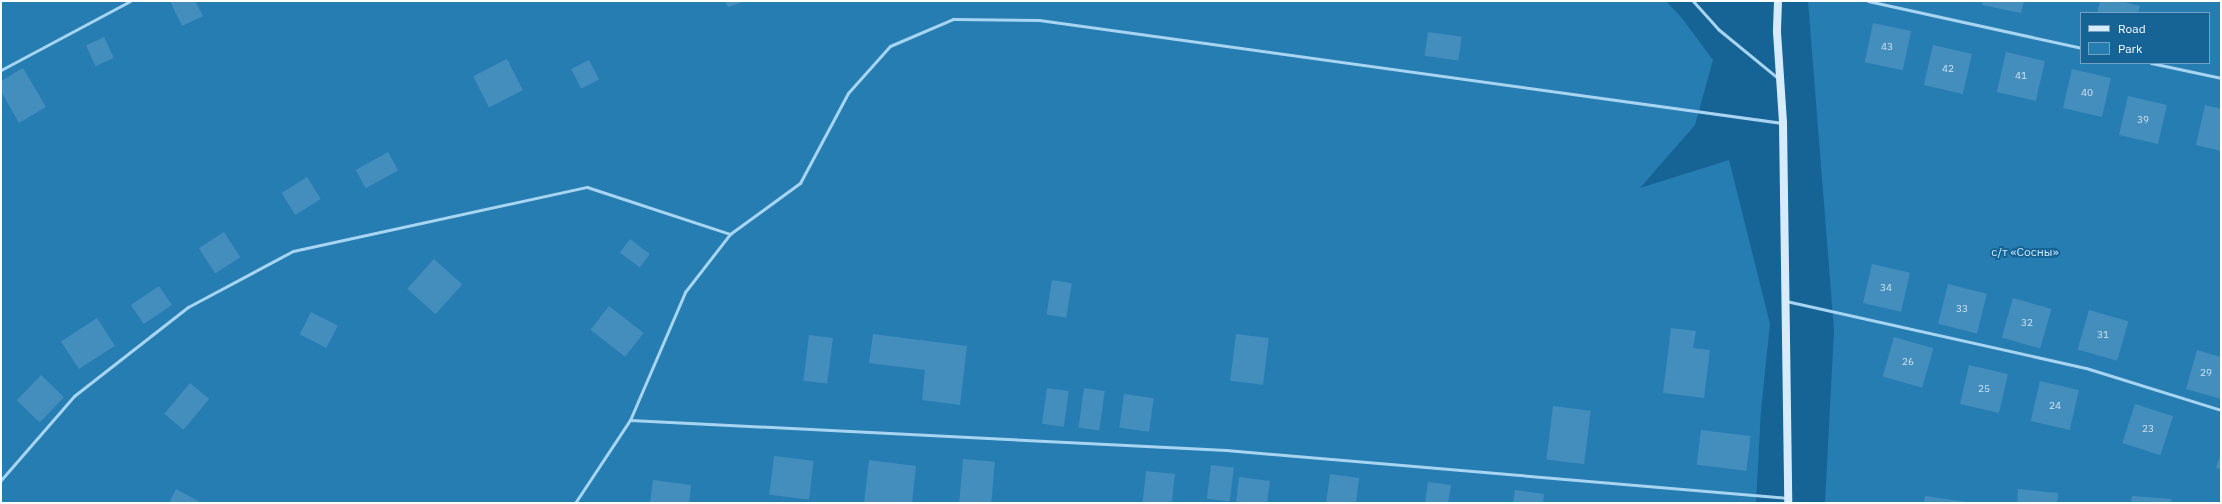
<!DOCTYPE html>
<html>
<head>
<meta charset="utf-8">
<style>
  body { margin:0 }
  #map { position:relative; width:2222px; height:504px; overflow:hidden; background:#166395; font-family:"IBM Plex Sans",sans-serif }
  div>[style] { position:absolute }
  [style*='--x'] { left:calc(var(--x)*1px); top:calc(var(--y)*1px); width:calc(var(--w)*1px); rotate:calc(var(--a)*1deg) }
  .green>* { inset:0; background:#257db2 }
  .building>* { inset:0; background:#448ebe; transform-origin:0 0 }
  .lane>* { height:3px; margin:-1.5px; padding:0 1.5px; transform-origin:1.5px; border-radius:1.5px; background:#a7d5f1 }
  .secondary>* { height:8px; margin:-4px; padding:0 4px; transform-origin:4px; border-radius:4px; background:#d6ecfc }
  span { translate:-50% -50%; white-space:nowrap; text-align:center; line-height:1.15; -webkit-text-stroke:4px #166395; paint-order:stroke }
  .number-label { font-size:10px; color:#d0e3ef }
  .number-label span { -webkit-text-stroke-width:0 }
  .park-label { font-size:12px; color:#ceebfc }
  .frame { position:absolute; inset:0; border:2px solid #fff; pointer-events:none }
  .legend { position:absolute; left:2080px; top:12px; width:130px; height:52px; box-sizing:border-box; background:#166395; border:1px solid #73a1bf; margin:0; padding:5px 7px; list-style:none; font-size:12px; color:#fff }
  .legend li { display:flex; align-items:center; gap:8px; height:20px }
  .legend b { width:20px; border:1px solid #73a1bf }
</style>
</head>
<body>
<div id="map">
  <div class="green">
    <div style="clip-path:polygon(1px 1px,1666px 1px,1681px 17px,1713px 60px,1695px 125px,1640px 188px,1729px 160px,1770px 324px,1761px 410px,1756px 503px,1px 503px)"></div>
    <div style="clip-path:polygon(evenodd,1808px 1px,2221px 1px,2221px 503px,1825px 503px,1834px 330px,1808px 1px,2081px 13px,2209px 13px,2209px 63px,2081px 63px,2081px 13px)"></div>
  </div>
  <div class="building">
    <div style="clip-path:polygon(170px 1px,195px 1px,203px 16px,182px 26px)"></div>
    <div style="clip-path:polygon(725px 1px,746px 1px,728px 7px)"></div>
    <div style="clip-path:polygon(1983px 1px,2024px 1px,2021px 13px,1982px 5px)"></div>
    <div style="clip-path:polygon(2100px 1px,2119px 1px,2140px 6px,2138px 13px,2097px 13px)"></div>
    <div style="left:1873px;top:23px;width:39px;height:40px;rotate:12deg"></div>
    <div style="left:1428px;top:32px;width:34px;height:24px;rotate:8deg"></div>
    <div style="left:104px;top:37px;width:23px;height:20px;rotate:65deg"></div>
    <div style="left:1933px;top:45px;width:40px;height:41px;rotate:13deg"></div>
    <div style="left:2006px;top:52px;width:40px;height:41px;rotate:13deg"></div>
    <div style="left:507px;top:59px;width:35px;height:38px;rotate:63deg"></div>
    <div style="left:589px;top:60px;width:22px;height:20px;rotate:63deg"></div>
    <div style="clip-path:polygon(23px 68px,46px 107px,19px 123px,1px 91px,1px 81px)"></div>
    <div style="left:2072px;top:69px;width:40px;height:40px;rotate:13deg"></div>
    <div style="left:2128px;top:96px;width:40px;height:40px;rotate:13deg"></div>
    <div style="clip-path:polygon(2205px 105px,2221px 109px,2221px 151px,2196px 145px)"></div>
    <div style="left:388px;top:152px;width:21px;height:37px;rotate:61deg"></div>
    <div style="left:307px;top:177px;width:26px;height:30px;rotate:58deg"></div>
    <div style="left:224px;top:232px;width:30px;height:30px;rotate:57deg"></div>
    <div style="left:630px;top:239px;width:25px;height:17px;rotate:37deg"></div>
    <div style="left:434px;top:259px;width:38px;height:40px;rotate:42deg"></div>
    <div style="left:1872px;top:264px;width:39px;height:40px;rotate:13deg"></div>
    <div style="left:1052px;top:280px;width:20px;height:35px;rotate:9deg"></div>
    <div style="left:1948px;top:284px;width:40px;height:41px;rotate:14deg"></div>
    <div style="left:159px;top:286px;width:23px;height:34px;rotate:56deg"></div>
    <div style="left:2013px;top:298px;width:40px;height:41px;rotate:16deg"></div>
    <div style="left:609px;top:306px;width:44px;height:30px;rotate:38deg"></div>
    <div style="left:2089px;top:310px;width:41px;height:41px;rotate:16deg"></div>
    <div style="left:311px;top:312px;width:30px;height:25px;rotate:27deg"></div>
    <div style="left:97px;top:318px;width:33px;height:43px;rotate:57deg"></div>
    <div style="clip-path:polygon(1671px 328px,1696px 331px,1693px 348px,1710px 350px,1704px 398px,1663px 393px)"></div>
    <div style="clip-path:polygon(873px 334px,967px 346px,960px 405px,922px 400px,925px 370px,869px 363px)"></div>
    <div style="left:1236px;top:334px;width:33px;height:47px;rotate:7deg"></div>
    <div style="left:809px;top:335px;width:24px;height:46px;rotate:7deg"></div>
    <div style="left:1894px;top:337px;width:41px;height:41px;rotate:16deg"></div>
    <div style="clip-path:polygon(2197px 350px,2221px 357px,2221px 399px,2186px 389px)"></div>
    <div style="left:1969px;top:365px;width:40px;height:40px;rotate:13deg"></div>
    <div style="left:41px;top:375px;width:32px;height:35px;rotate:44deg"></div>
    <div style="left:2040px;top:381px;width:40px;height:41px;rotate:13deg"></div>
    <div style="left:190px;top:383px;width:25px;height:40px;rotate:40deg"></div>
    <div style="left:1047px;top:388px;width:22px;height:36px;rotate:8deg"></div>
    <div style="left:1084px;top:388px;width:21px;height:40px;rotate:8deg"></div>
    <div style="left:1124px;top:394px;width:30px;height:34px;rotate:8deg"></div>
    <div style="left:2135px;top:404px;width:40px;height:41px;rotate:18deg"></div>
    <div style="left:1553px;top:406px;width:38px;height:54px;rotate:7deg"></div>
    <div style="left:1701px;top:430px;width:50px;height:35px;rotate:7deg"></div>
    <div style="clip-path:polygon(2221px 453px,2221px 469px,2216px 468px)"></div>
    <div style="left:774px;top:456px;width:40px;height:39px;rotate:7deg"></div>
    <div style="left:963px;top:459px;width:32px;height:44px;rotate:5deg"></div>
    <div style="clip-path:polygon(869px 460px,916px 466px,912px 503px,864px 503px)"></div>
    <div style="left:1211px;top:465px;width:23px;height:34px;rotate:7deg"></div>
    <div style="left:1146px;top:471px;width:29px;height:32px;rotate:6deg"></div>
    <div style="clip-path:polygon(1330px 474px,1359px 478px,1356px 503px,1326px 503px)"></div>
    <div style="clip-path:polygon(1239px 477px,1270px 481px,1267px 503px,1236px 503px)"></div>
    <div style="clip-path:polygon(653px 480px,691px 485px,689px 503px,650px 503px)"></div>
    <div style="clip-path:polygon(1428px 482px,1451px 485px,1448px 503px,1425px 503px)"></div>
    <div style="clip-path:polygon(176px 489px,202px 503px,169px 503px)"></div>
    <div style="clip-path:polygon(2018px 489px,2058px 493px,2057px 503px,2017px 503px)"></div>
    <div style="clip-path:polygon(1515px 490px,1544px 494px,1543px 503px,1513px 503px)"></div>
    <div style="clip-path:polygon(1925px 496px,1967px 502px,1967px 503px,1924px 503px)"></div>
    <div style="clip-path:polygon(2132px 496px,2172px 499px,2171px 503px,2131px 503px)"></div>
  </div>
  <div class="lane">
    <div style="--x:1693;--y:1;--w:38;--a:48"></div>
    <div style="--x:1718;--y:29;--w:79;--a:39.3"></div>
    <div style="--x:1868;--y:1;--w:218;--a:12.4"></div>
    <div style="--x:2151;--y:63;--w:72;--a:12.1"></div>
    <div style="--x:1;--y:70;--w:146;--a:-28.1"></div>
    <div style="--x:1786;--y:301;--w:307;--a:12.6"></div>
    <div style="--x:2086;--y:368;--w:141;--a:17.3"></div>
    <div style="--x:630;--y:420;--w:597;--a:2.88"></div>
    <div style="--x:1226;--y:450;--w:564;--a:4.88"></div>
    <div style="--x:1;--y:480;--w:111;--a:-49"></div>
    <div style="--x:74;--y:396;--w:145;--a:-38"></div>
    <div style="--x:188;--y:307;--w:119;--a:-28.1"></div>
    <div style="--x:293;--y:251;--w:301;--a:-12.3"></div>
    <div style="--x:587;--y:187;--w:151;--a:18.2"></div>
    <div style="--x:575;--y:503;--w:100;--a:-56.5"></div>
    <div style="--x:630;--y:420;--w:139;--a:-66.7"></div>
    <div style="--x:685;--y:292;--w:73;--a:-52.2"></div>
    <div style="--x:730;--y:234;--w:87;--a:-36.1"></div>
    <div style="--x:800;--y:183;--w:102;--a:-61.9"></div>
    <div style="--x:848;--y:93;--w:63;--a:-48.2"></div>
    <div style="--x:890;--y:46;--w:69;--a:-23.2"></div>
    <div style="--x:953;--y:19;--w:86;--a:0.7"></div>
    <div style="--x:1039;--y:20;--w:750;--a:7.89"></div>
  </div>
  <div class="secondary">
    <div style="--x:1778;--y:1;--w:31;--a:92"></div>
    <div style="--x:1777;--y:32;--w:91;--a:86.2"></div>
    <div style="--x:1783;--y:123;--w:380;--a:89.2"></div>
  </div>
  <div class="number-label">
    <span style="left:1887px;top:47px">43</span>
    <span style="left:1948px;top:69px">42</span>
    <span style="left:2021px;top:76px">41</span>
    <span style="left:2087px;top:93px">40</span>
    <span style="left:2143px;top:120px">39</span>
    <span style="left:1886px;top:288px">34</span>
    <span style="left:1962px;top:309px">33</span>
    <span style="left:2027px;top:323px">32</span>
    <span style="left:2103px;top:335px">31</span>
    <span style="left:1908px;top:362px">26</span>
    <span style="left:2206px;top:373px">29</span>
    <span style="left:1984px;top:389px">25</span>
    <span style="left:2055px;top:406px">24</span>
    <span style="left:2148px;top:429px">23</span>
  </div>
  <div class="park-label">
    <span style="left:2025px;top:252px">с/т «Сосны»</span>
  </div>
  <div class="frame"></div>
  <ul class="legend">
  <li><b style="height:5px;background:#d6ecfc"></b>Road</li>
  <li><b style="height:11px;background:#257db2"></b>Park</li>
  </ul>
</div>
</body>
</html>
